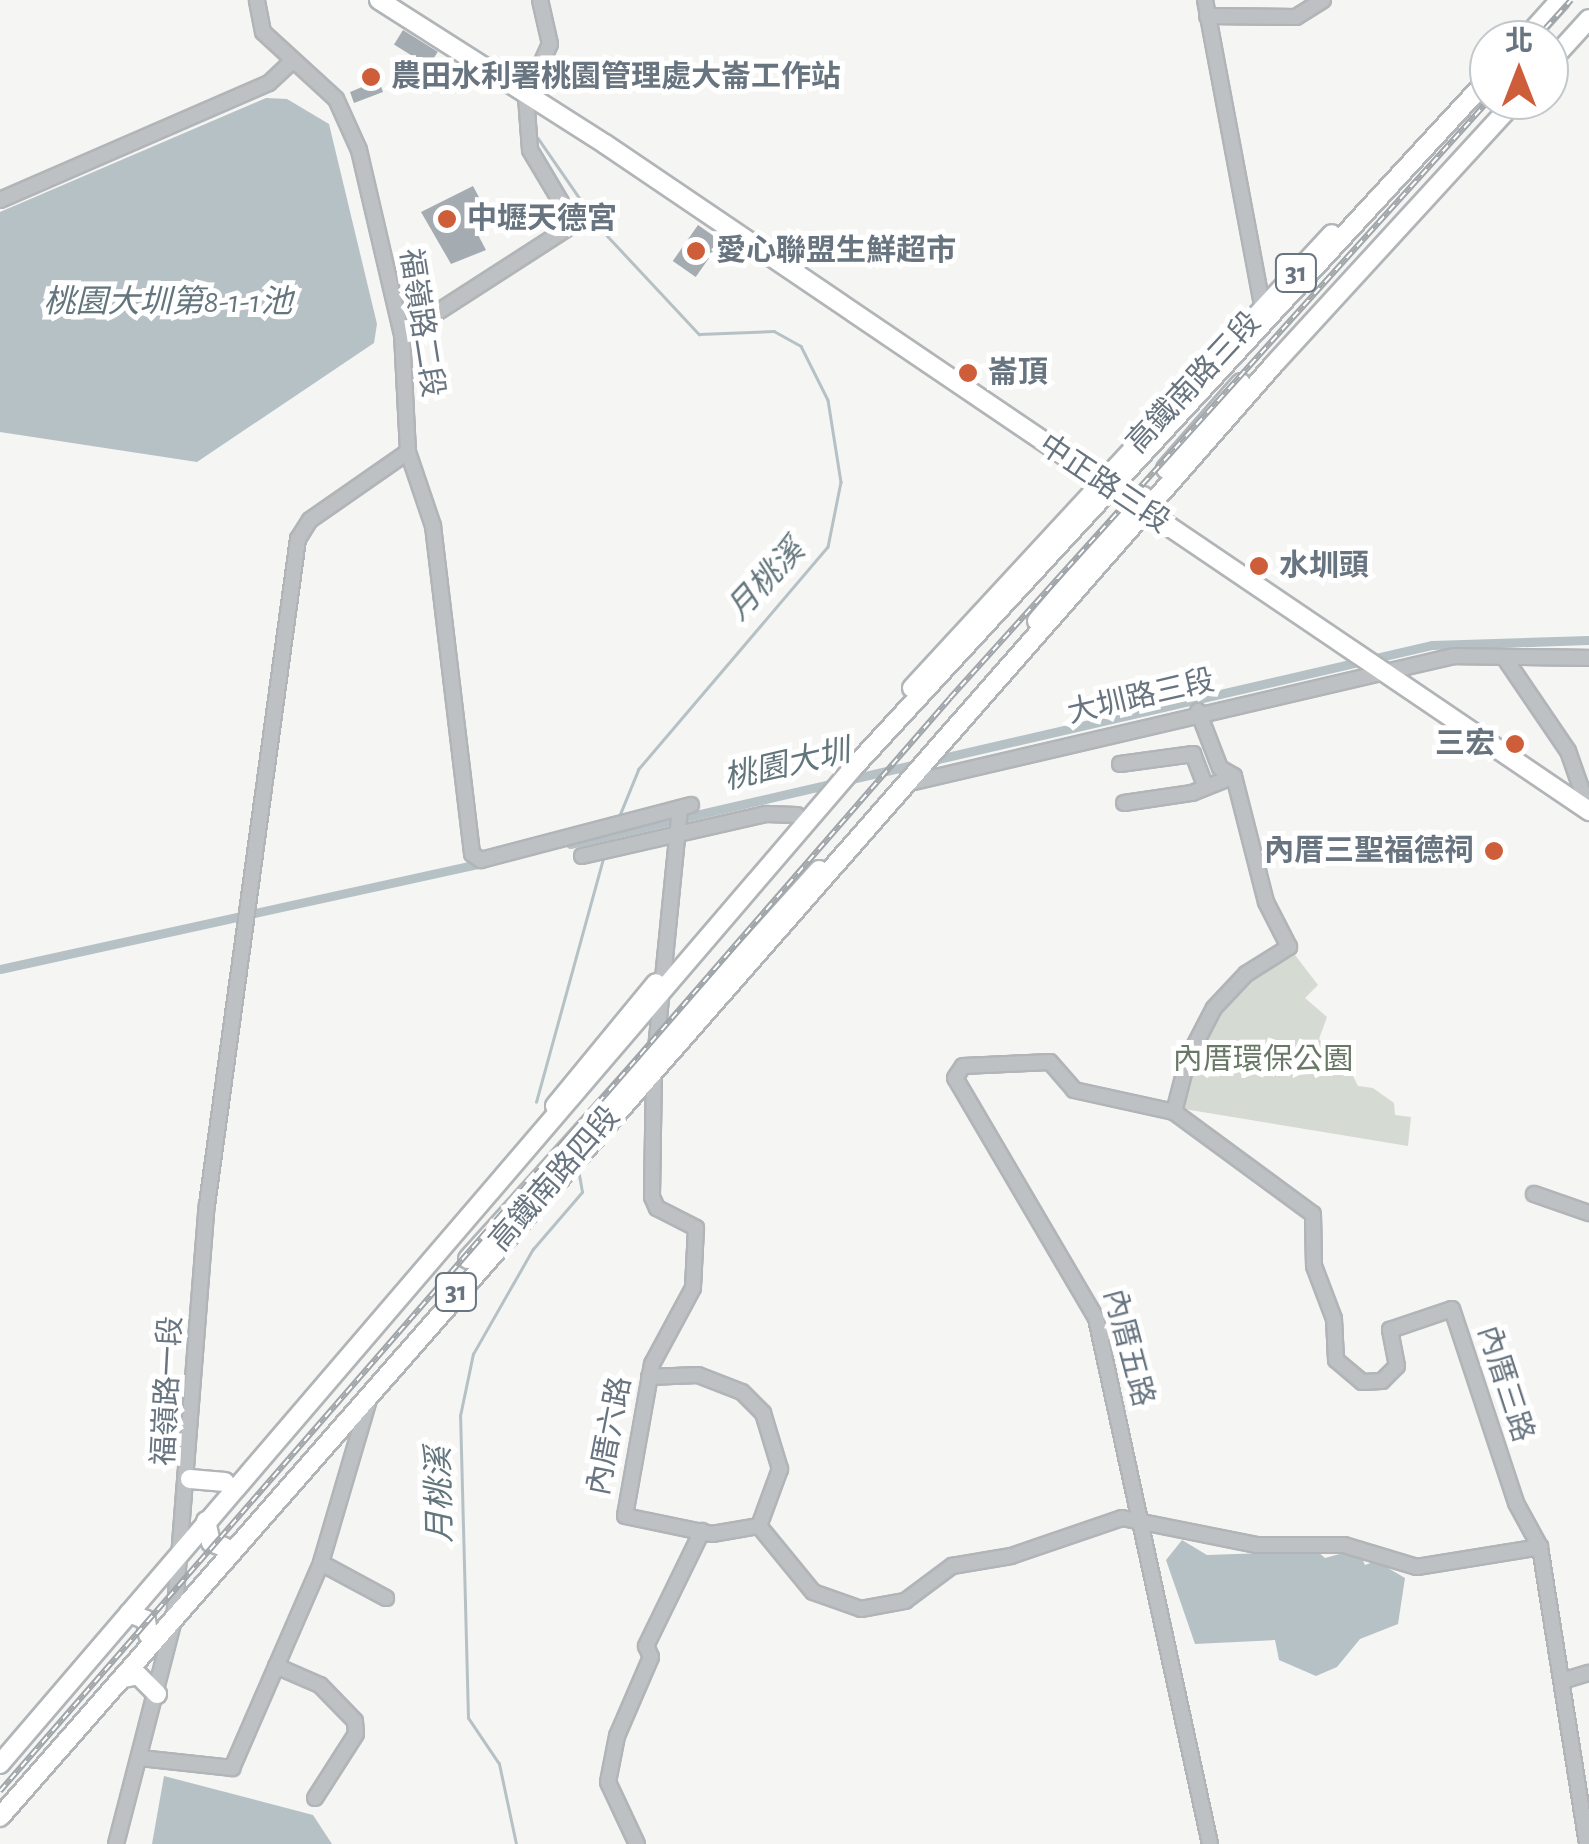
<!DOCTYPE html>
<html>
<head>
<meta charset="utf-8">
<style>
  body { margin:0 }
  #map { position:relative; width:1589px; height:1844px; overflow:hidden; background:#f5f5f3; font-family:"Alegreya Sans","Noto Sans TC",sans-serif }
  div>[style] { position:absolute }
  [style*='--x'] { left:calc(var(--x)*1px); top:calc(var(--y)*1px); width:calc(var(--w)*1px); rotate:calc(var(--a)*1deg) }
  .green>* { inset:0; background:#d5dad2 }
  .water>* { inset:0; background:#b6c1c5 }
  .stream>* { height:2.5px; margin:-1.25px; padding:0 1.25px; transform-origin:1.25px; border-radius:1.25px; background:#b6c1c5 }
  .canal>* { height:9px; margin:-4.5px; padding:0 4.5px; transform-origin:4.5px; border-radius:4.5px; background:#b6c1c5 }
  .building>* { inset:0; background:#a5acb1; transform-origin:0 0 }
  .roads { filter:drop-shadow(2px 0 #b1b5b8) drop-shadow(-2px 0 #b1b5b8) drop-shadow(0 2px #b1b5b8) drop-shadow(0 -2px #b1b5b8) }
  .minor>* { height:14px; margin:-7px; padding:0 7px; transform-origin:7px; border-radius:7px; background:#bdc1c4 }
  .major>* { height:18px; margin:-9px; padding:0 9px; transform-origin:9px; border-radius:9px; background:#fff }
  .rail>* { height:6px; margin-top:-3px; transform-origin:0; background:repeating-linear-gradient(90deg,#fff 0 8px,#9fa5a9 0 16px); box-sizing:border-box; border-block:2px solid #9fa5a9 }
  .dots>* { width:28px; height:28px; translate:-50% -50%; box-sizing:border-box; border:5px solid #fff; border-radius:50% }
  span { translate:-50% -50%; white-space:nowrap; text-align:center; line-height:1.15; -webkit-text-stroke:10px #fff; paint-order:stroke }
  .shield-label span { padding:2px 8px; background:#fff; border:2px solid; border-radius:8px; -webkit-text-stroke-width:0 }
  .shield-label { font-size:28px; color:#687580; font-weight:700 }
  .poi-label { font-size:30px; color:#687580; font-weight:700 }
  .left { translate:0 -50%; text-align:left }
  .right { translate:-100% -50%; text-align:right }
  .street-label { font-size:30px; color:#687580 }
  .park-label { font-size:30px; color:#697866 }
  .water-label { font-size:32px; color:#63767d; font-style:italic }
  .north { position:absolute; left:1469px; top:20px; width:100px; height:100px; box-sizing:border-box; background:#fff; border:2px solid #c3c8cc; border-radius:50%; rotate:0deg; font-size:28px; font-weight:700; line-height:40px; text-align:center; color:#687580 }
  .north::after { content:''; display:block; margin:auto; width:35px; height:45px; background:#ce5e3a; clip-path:polygon(50% 0,100% 100%,50% 72%,0 100%) }
</style>
</head>
<body>
<div id="map">
  <div class="green">
    <div style="clip-path:polygon(1295px 955px,1318px 985px,1305px 998px,1327px 1017px,1319px 1039px,1344px 1058px,1358px 1086px,1373px 1088px,1394px 1103px,1395px 1115px,1411px 1117px,1408px 1146px,1184px 1109px,1195px 1058px,1221px 1011px,1257px 975px)"></div>
  </div>
  <div class="water">
    <div style="clip-path:polygon(266px 98px,287px 99px,329px 124px,377px 324px,374px 343px,197px 462px,0 432px,0 212px)"></div>
    <div style="clip-path:polygon(1182px 1540px,1207px 1555px,1317px 1551px,1325px 1558px,1358px 1549px,1365px 1565px,1376px 1561px,1405px 1578px,1398px 1624px,1360px 1639px,1337px 1667px,1316px 1676px,1279px 1660px,1275px 1640px,1195px 1644px,1166px 1560px)"></div>
    <div style="clip-path:polygon(164px 1776px,313px 1815px,332px 1844px,152px 1844px)"></div>
  </div>
  <div class="stream">
    <div style="--x:538;--y:138;--w:111;--a:55.3"></div>
    <div style="--x:601;--y:229;--w:144;--a:47"></div>
    <div style="--x:699;--y:334;--w:75;--a:-2.3"></div>
    <div style="--x:774;--y:331;--w:31;--a:29"></div>
    <div style="--x:801;--y:346;--w:60;--a:63.4"></div>
    <div style="--x:828;--y:400;--w:83;--a:81"></div>
    <div style="--x:841;--y:482;--w:66;--a:101.3"></div>
    <div style="--x:828;--y:547;--w:292;--a:130.4"></div>
    <div style="--x:639;--y:769;--w:53;--a:112.2"></div>
    <div style="--x:608;--y:846;--w:17;--a:-69"></div>
    <div style="--x:536;--y:1102;--w:253;--a:-74.6"></div>
    <div style="--x:516;--y:1844;--w:82;--a:-102"></div>
    <div style="--x:499;--y:1764;--w:55;--a:-124"></div>
    <div style="--x:468;--y:1718;--w:302;--a:-91.5"></div>
    <div style="--x:460;--y:1416;--w:63;--a:-78.2"></div>
    <div style="--x:473;--y:1354;--w:121;--a:-60.3"></div>
    <div style="--x:533;--y:1249;--w:75;--a:-49.3"></div>
    <div style="--x:582;--y:1192;--w:22;--a:-100"></div>
  </div>
  <div class="canal">
    <div style="--x:570;--y:844;--w:885;--a:-13"></div>
    <div style="--x:1432;--y:645;--w:157;--a:-1.8"></div>
    <div style="--x:0;--y:969;--w:498;--a:-12.4"></div>
  </div>
  <div class="building">
    <div style="left:403px;top:30px;width:41px;height:17px;rotate:32deg"></div>
    <div style="clip-path:polygon(374px 66px,383px 92px,354px 103px,350px 92px,367px 85px,363px 70px)"></div>
    <div style="clip-path:polygon(473px 186px,481px 201px,465px 210px,486px 250px,451px 264px,421px 212px)"></div>
    <div style="left:698px;top:225px;width:28px;height:44px;rotate:35deg"></div>
  </div>
  <div class="roads">
    <div class="minor">
      <div style="--x:1205;--y:0;--w:314;--a:79.4"></div>
      <div style="--x:1207;--y:16;--w:89;--a:0.6"></div>
      <div style="--x:1296;--y:17;--w:32;--a:-32"></div>
      <div style="--x:0;--y:200;--w:293;--a:-23.5"></div>
      <div style="--x:269;--y:83;--w:33;--a:-43"></div>
      <div style="--x:402;--y:335;--w:205;--a:-32.8"></div>
      <div style="--x:574;--y:224;--w:86;--a:-120.7"></div>
      <div style="--x:530;--y:150;--w:53;--a:-94.3"></div>
      <div style="--x:526;--y:97;--w:58;--a:-65.6"></div>
      <div style="--x:550;--y:44;--w:45;--a:-102.8"></div>
      <div style="--x:408;--y:452;--w:78;--a:71.3"></div>
      <div style="--x:433;--y:526;--w:330;--a:83.2"></div>
      <div style="--x:472;--y:854;--w:11;--a:34"></div>
      <div style="--x:481;--y:860;--w:217;--a:-14.7"></div>
      <div style="--x:1504;--y:657;--w:114;--a:55.8"></div>
      <div style="--x:1568;--y:751;--w:64;--a:70.7"></div>
      <div style="--x:1120;--y:764;--w:74;--a:-7.8"></div>
      <div style="--x:1193;--y:754;--w:30;--a:69"></div>
      <div style="--x:914;--y:782;--w:555;--a:-13.13"></div>
      <div style="--x:1454;--y:656;--w:135;--a:0.8"></div>
      <div style="--x:1124;--y:803;--w:69;--a:-8.4"></div>
      <div style="--x:1192;--y:793;--w:45;--a:-22"></div>
      <div style="--x:680;--y:808;--w:261;--a:95.7"></div>
      <div style="--x:654;--y:1068;--w:129;--a:90.9"></div>
      <div style="--x:652;--y:1197;--w:12;--a:66"></div>
      <div style="--x:657;--y:1208;--w:44;--a:27.1"></div>
      <div style="--x:696;--y:1228;--w:60;--a:92.9"></div>
      <div style="--x:693;--y:1288;--w:86;--a:118.3"></div>
      <div style="--x:652;--y:1364;--w:154;--a:100.1"></div>
      <div style="--x:625;--y:1516;--w:89;--a:11.7"></div>
      <div style="--x:712;--y:1534;--w:48;--a:-9.7"></div>
      <div style="--x:759;--y:1526;--w:85;--a:50.7"></div>
      <div style="--x:813;--y:1592;--w:51;--a:19.5"></div>
      <div style="--x:861;--y:1609;--w:45;--a:-10.3"></div>
      <div style="--x:905;--y:1601;--w:59;--a:-36.7"></div>
      <div style="--x:952;--y:1566;--w:60;--a:-9.6"></div>
      <div style="--x:1011;--y:1556;--w:117;--a:-18.9"></div>
      <div style="--x:1122;--y:1518;--w:138;--a:11.3"></div>
      <div style="--x:1257;--y:1545;--w:87;--a:0"></div>
      <div style="--x:1344;--y:1545;--w:76;--a:16.8"></div>
      <div style="--x:1417;--y:1567;--w:125;--a:-9.2"></div>
      <div style="--x:582;--y:856;--w:189;--a:-12.9"></div>
      <div style="--x:766;--y:814;--w:31;--a:2"></div>
      <div style="--x:1174;--y:1112;--w:56;--a:-75.5"></div>
      <div style="--x:1188;--y:1058;--w:56;--a:-62.5"></div>
      <div style="--x:1214;--y:1008;--w:47;--a:-46.7"></div>
      <div style="--x:1246;--y:974;--w:51;--a:-32.1"></div>
      <div style="--x:1289;--y:947;--w:51;--a:-117.1"></div>
      <div style="--x:1266;--y:902;--w:130;--a:-104.3"></div>
      <div style="--x:1234;--y:776;--w:16;--a:-150"></div>
      <div style="--x:1220;--y:768;--w:61;--a:-111.1"></div>
      <div style="--x:1534;--y:1194;--w:58;--a:19.1"></div>
      <div style="--x:649;--y:1377;--w:49;--a:-2.3"></div>
      <div style="--x:698;--y:1375;--w:47;--a:21.1"></div>
      <div style="--x:742;--y:1392;--w:30;--a:45"></div>
      <div style="--x:763;--y:1413;--w:59;--a:73.1"></div>
      <div style="--x:780;--y:1469;--w:61;--a:110.2"></div>
      <div style="--x:370;--y:1396;--w:174;--a:106.4"></div>
      <div style="--x:321;--y:1563;--w:74;--a:28.3"></div>
      <div style="--x:276;--y:1666;--w:48;--a:23.4"></div>
      <div style="--x:320;--y:1685;--w:50;--a:45.8"></div>
      <div style="--x:355;--y:1721;--w:13;--a:86"></div>
      <div style="--x:356;--y:1734;--w:76;--a:122.6"></div>
      <div style="--x:1562;--y:1681;--w:28;--a:-17"></div>
      <div style="--x:140;--y:1758;--w:93;--a:6.2"></div>
      <div style="--x:232;--y:1768;--w:223;--a:-66.5"></div>
      <div style="--x:116;--y:1844;--w:231;--a:-75.5"></div>
      <div style="--x:174;--y:1620;--w:416;--a:-85.5"></div>
      <div style="--x:207;--y:1205;--w:672;--a:-82.22"></div>
      <div style="--x:298;--y:539;--w:22;--a:-58"></div>
      <div style="--x:310;--y:520;--w:119;--a:-34.8"></div>
      <div style="--x:408;--y:452;--w:117;--a:-92.9"></div>
      <div style="--x:402;--y:335;--w:190;--a:-103.1"></div>
      <div style="--x:359;--y:150;--w:56;--a:-114.3"></div>
      <div style="--x:336;--y:99;--w:99;--a:-137.5"></div>
      <div style="--x:263;--y:32;--w:33;--a:-101"></div>
      <div style="--x:637;--y:1844;--w:68;--a:-115.1"></div>
      <div style="--x:608;--y:1782;--w:47;--a:-78.9"></div>
      <div style="--x:617;--y:1736;--w:86;--a:-66.7"></div>
      <div style="--x:651;--y:1657;--w:12;--a:-114"></div>
      <div style="--x:646;--y:1646;--w:128;--a:-64"></div>
      <div style="--x:1210;--y:1844;--w:538;--a:-102.23"></div>
      <div style="--x:1096;--y:1318;--w:278;--a:-120.4"></div>
      <div style="--x:955;--y:1078;--w:14;--a:-56"></div>
      <div style="--x:963;--y:1066;--w:87;--a:-2.6"></div>
      <div style="--x:1050;--y:1062;--w:37;--a:49"></div>
      <div style="--x:1074;--y:1090;--w:102;--a:12.4"></div>
      <div style="--x:1174;--y:1112;--w:172;--a:36.3"></div>
      <div style="--x:1313;--y:1214;--w:52;--a:88.9"></div>
      <div style="--x:1314;--y:1266;--w:57;--a:69.3"></div>
      <div style="--x:1334;--y:1319;--w:41;--a:87.2"></div>
      <div style="--x:1336;--y:1360;--w:34;--a:40"></div>
      <div style="--x:1362;--y:1382;--w:20;--a:-3"></div>
      <div style="--x:1382;--y:1381;--w:21;--a:-45"></div>
      <div style="--x:1397;--y:1366;--w:37;--a:-101"></div>
      <div style="--x:1390;--y:1330;--w:65;--a:-18.7"></div>
      <div style="--x:1452;--y:1309;--w:204;--a:71.7"></div>
      <div style="--x:1516;--y:1503;--w:50;--a:61.4"></div>
      <div style="--x:1540;--y:1547;--w:301;--a:81"></div>
    </div>
    <div class="major">
      <div style="--x:379;--y:0;--w:268;--a:32.5"></div>
      <div style="--x:605;--y:144;--w:1189;--a:34.13"></div>
      <div style="--x:1524;--y:40;--w:54;--a:-48"></div>
      <div style="--x:1549;--y:63;--w:59;--a:-47.7"></div>
      <div style="--x:1166;--y:469;--w:114;--a:-48.9"></div>
      <div style="--x:1037;--y:621;--w:164;--a:-49.7"></div>
      <div style="--x:912;--y:688;--w:618;--a:-47.23"></div>
      <div style="--x:555;--y:1106;--w:159;--a:-50.6"></div>
      <div style="--x:468;--y:1259;--w:524;--a:-47.94"></div>
      <div style="--x:190;--y:1479;--w:35;--a:5"></div>
      <div style="--x:206;--y:1521;--w:22;--a:77"></div>
      <div style="--x:211;--y:1542;--w:14;--a:21"></div>
      <div style="--x:129;--y:1613;--w:18;--a:22"></div>
      <div style="--x:146;--y:1620;--w:15;--a:82"></div>
      <div style="--x:124;--y:1678;--w:14;--a:-12"></div>
      <div style="--x:138;--y:1675;--w:27;--a:45"></div>
      <div style="--x:0;--y:1764;--w:1311;--a:-49.42"></div>
      <div style="--x:853;--y:768;--w:938;--a:-47.33"></div>
      <div style="--x:0;--y:1817;--w:1935;--a:-48.75"></div>
      <div style="--x:1276;--y:362;--w:355;--a:-47.5"></div>
    </div>
  </div>
  <div class="rail">
    <div style="--x:1535;--y:40;--w:54;--a:-48"></div>
    <div style="--x:0;--y:1791;--w:1448;--a:-49"></div>
    <div style="--x:950;--y:698;--w:805;--a:-47.97"></div>
  </div>
  <div class="dots">
    <div style="left:371px;top:77px;background:#ce5e3a"></div>
    <div style="left:447px;top:219px;background:#ce5e3a"></div>
    <div style="left:696px;top:251px;background:#ce5e3a"></div>
    <div style="left:968px;top:373px;background:#ce5e3a"></div>
    <div style="left:1259px;top:566px;background:#ce5e3a"></div>
    <div style="left:1515px;top:744px;background:#ce5e3a"></div>
    <div style="left:1494px;top:851px;background:#ce5e3a"></div>
  </div>
  <div class="shield-label">
    <span style="left:1296px;top:273px">31</span>
    <span style="left:456px;top:1292px">31</span>
  </div>
  <div class="poi-label">
    <span class="left" style="left:391px;top:77px">農田水利署桃園管理處大崙工作站</span>
    <span class="left" style="left:467px;top:219px">中壢天德宮</span>
    <span class="left" style="left:716px;top:251px">愛心聯盟生鮮超市</span>
    <span class="left" style="left:988px;top:373px">崙頂</span>
    <span class="left" style="left:1279px;top:566px">水圳頭</span>
    <span class="right" style="left:1495px;top:744px">三宏</span>
    <span class="right" style="left:1474px;top:851px">內厝三聖福德祠</span>
  </div>
  <div class="street-label">
    <span style="left:421px;top:323px;rotate:81deg">福嶺路二段</span>
    <span style="left:1194px;top:383px;rotate:-47deg">高鐵南路三段</span>
    <span style="left:1104px;top:484px;rotate:34deg">中正路三段</span>
    <span style="left:1141px;top:697px;rotate:-13deg">大圳路三段</span>
    <span style="left:555px;top:1179px;rotate:-49deg">高鐵南路四段</span>
    <span style="left:1128px;top:1348px;rotate:75deg">內厝五路</span>
    <span style="left:1505px;top:1384px;rotate:72deg">內厝三路</span>
    <span style="left:168px;top:1391px;rotate:-87deg">福嶺路一段</span>
    <span style="left:610px;top:1436px;rotate:-79deg">內厝六路</span>
  </div>
  <div class="park-label">
    <span style="left:1263px;top:1060px">內厝環保公園</span>
  </div>
  <div class="water-label">
    <span style="left:168px;top:302px">桃園大圳第8-1-1池</span>
    <span style="left:766px;top:580px;rotate:-47deg">月桃溪</span>
    <span style="left:787px;top:765px;rotate:-13deg">桃園大圳</span>
    <span style="left:440px;top:1495px;rotate:-91deg">月桃溪</span>
  </div>
  <div class="north">北</div>
</div>
</body>
</html>
